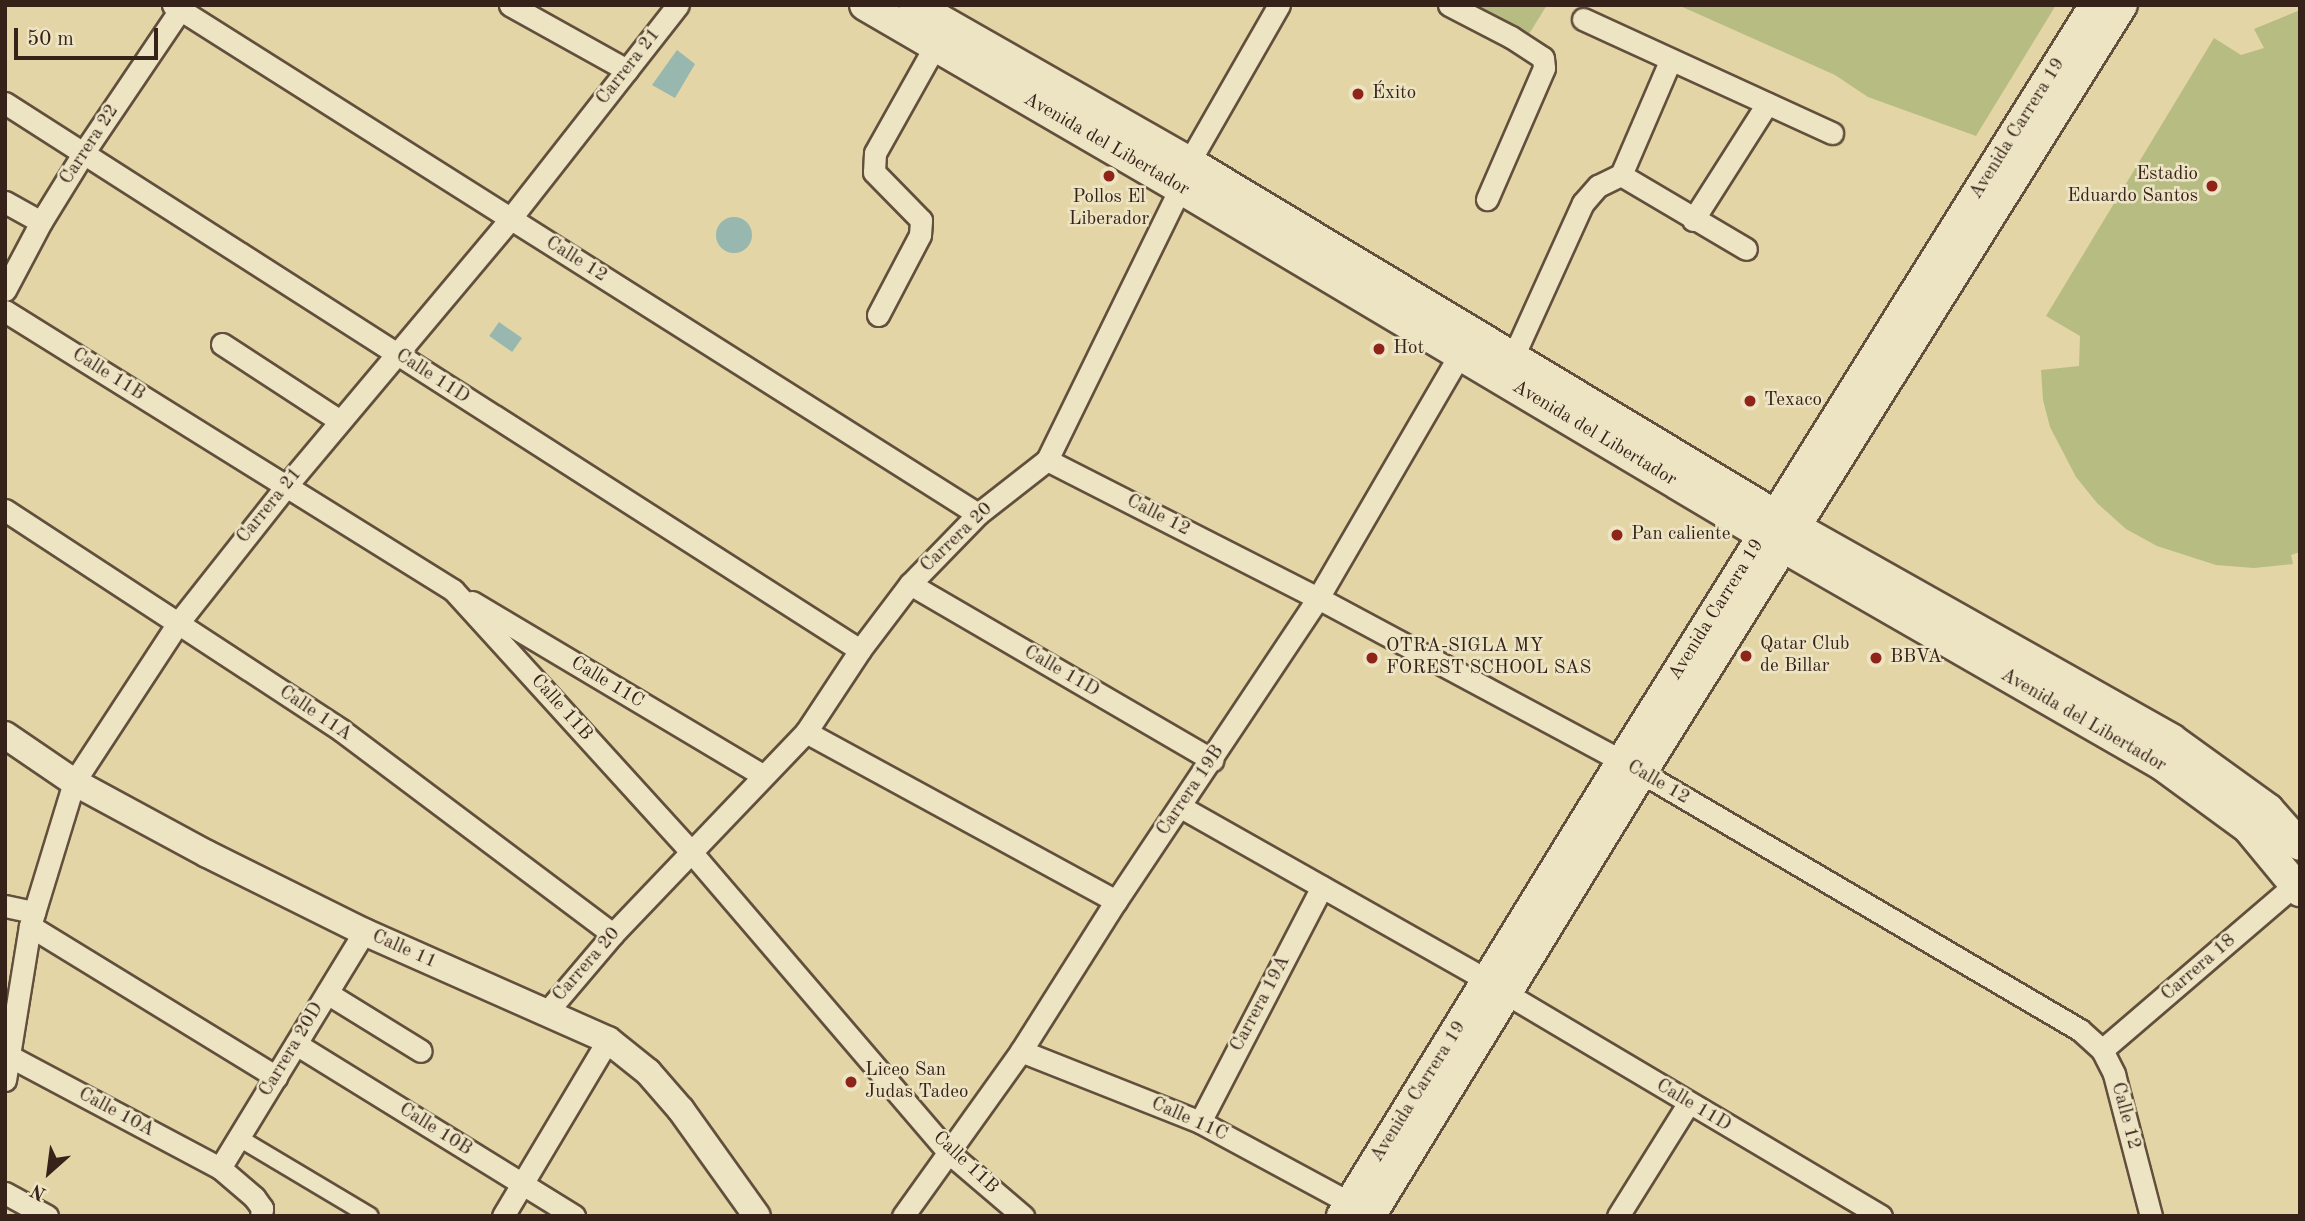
<!DOCTYPE html>
<html>
<head>
<meta charset="utf-8">
<style>
  body { margin:0 }
  #map { position:relative; width:2305px; height:1221px; overflow:hidden; background:#e3d5a5; font-family:"Old Standard TT",serif }
  div>[style] { position:absolute }
  [style*='--x'] { left:calc(var(--x)*1px); top:calc(var(--y)*1px); width:calc(var(--w)*1px); rotate:calc(var(--a)*1deg) }
  .green>* { inset:0; background:#b7bc83 }
  .water>* { inset:0; background:#97b7af; transform-origin:0 0 }
  .round { border-radius:50% }
  .roads { filter:drop-shadow(2px 0 #624f3d) drop-shadow(-2px 0 #624f3d) drop-shadow(0 2px #624f3d) drop-shadow(0 -2px #624f3d) }
  .pedestrian>* { height:16px; margin:-8px; padding:0 8px; transform-origin:8px; border-radius:8px; background:#ede4c4 }
  .minor>* { height:21px; margin:-10.5px; padding:0 10.5px; transform-origin:10.5px; border-radius:10.5px; background:#ede4c4 }
  .tertiary>* { height:26px; margin:-13px; padding:0 13px; transform-origin:13px; border-radius:13px; background:#ede4c4 }
  .secondary>* { height:30px; margin:-15px; padding:0 15px; transform-origin:15px; border-radius:15px; background:#ede4c4 }
  .dots>* { width:19px; height:19px; translate:-50% -50%; box-sizing:border-box; border:4px solid #ede4c4; border-radius:50% }
  span { translate:-50% -50%; white-space:nowrap; text-align:center; line-height:1.15; -webkit-text-stroke:5px #ede4c4; paint-order:stroke }
  .street-label { font-size:19px; color:#37221a }
  .poi-label { font-size:19px; color:#37221a }
  .left { translate:0 -50%; text-align:left }
  .right { translate:-100% -50%; text-align:right }
  .frame { position:absolute; inset:0; border:7px solid #37221a; pointer-events:none }
  .north { position:absolute; left:14px; top:1137px; width:70px; height:70px; -webkit-text-stroke:5px #ede4c4; paint-order:stroke; rotate:208deg; font-size:19px; font-weight:700; line-height:28px; text-align:center; color:#37221a }
  .north::after { content:''; display:block; margin:auto; width:24px; height:32px; background:#37221a; clip-path:polygon(50% 0,100% 100%,50% 72%,0 100%) }
  .scale { position:absolute; left:14px; top:28px; width:144px; height:32px; box-sizing:border-box; border:4px solid #37221a; border-top:0; padding-left:9px; font-size:21px; line-height:24px; white-space:nowrap; color:#37221a; -webkit-text-stroke:5px #ede4c4; paint-order:stroke }
</style>
</head>
<body>
<div id="map">
  <div class="green">
    <div style="clip-path:polygon(1472px 5px,1547px 5px,1529px 34px)"></div>
    <div style="clip-path:polygon(1678px 5px,2056px 5px,1976px 136px,1868px 97px,1835px 75px)"></div>
    <div style="clip-path:polygon(2300px 10px,2300px 552px,2291px 555px,2293px 564px,2254px 568px,2216px 565px,2157px 546px,2126px 529px,2097px 503px,2076px 477px,2050px 427px,2043px 400px,2041px 370px,2079px 366px,2080px 336px,2046px 316px,2214px 38px,2241px 55px,2264px 48px,2254px 29px)"></div>
  </div>
  <div class="water">
    <div style="clip-path:polygon(677px 50px,695px 64px,675px 98px,652px 85px)"></div>
    <div class="round" style="left:716px;top:217px;width:36px;height:36px"></div>
    <div style="left:499px;top:322px;width:28px;height:17px;rotate:35deg"></div>
  </div>
  <div class="roads">
    <div class="pedestrian">
      <div style="--x:239;--y:1138;--w:152;--a:30.8"></div>
    </div>
    <div class="minor">
      <div style="--x:173;--y:5;--w:952;--a:32.31"></div>
      <div style="--x:510;--y:5;--w:134;--a:29.1"></div>
      <div style="--x:1449;--y:5;--w:70;--a:27.3"></div>
      <div style="--x:1511;--y:37;--w:38;--a:33"></div>
      <div style="--x:1543;--y:58;--w:10;--a:84"></div>
      <div style="--x:1544;--y:68;--w:143;--a:113.5"></div>
      <div style="--x:1583;--y:19;--w:274;--a:24.6"></div>
      <div style="--x:5;--y:103;--w:1015;--a:32.61"></div>
      <div style="--x:1621;--y:175;--w:145;--a:30.6"></div>
      <div style="--x:5;--y:202;--w:41;--a:29.1"></div>
      <div style="--x:1693;--y:220;--w:138;--a:-57.5"></div>
      <div style="--x:5;--y:290;--w:77;--a:-62.1"></div>
      <div style="--x:41;--y:222;--w:82;--a:-58.4"></div>
      <div style="--x:84;--y:152;--w:177;--a:-56"></div>
      <div style="--x:5;--y:311;--w:528;--a:31.91"></div>
      <div style="--x:453;--y:590;--w:355;--a:47.7"></div>
      <div style="--x:692;--y:853;--w:394;--a:49.4"></div>
      <div style="--x:948;--y:1152;--w:99;--a:40.5"></div>
      <div style="--x:878;--y:315;--w:90;--a:-62.3"></div>
      <div style="--x:920;--y:235;--w:15;--a:-86"></div>
      <div style="--x:921;--y:220;--w:67;--a:-134.4"></div>
      <div style="--x:874;--y:172;--w:19;--a:-87"></div>
      <div style="--x:875;--y:153;--w:123;--a:-60.7"></div>
      <div style="--x:222;--y:344;--w:141;--a:33.1"></div>
      <div style="--x:1513;--y:357;--w:169;--a:-65.6"></div>
      <div style="--x:1583;--y:203;--w:23;--a:-49"></div>
      <div style="--x:1598;--y:186;--w:25;--a:-26"></div>
      <div style="--x:1621;--y:175;--w:124;--a:-66.7"></div>
      <div style="--x:1047;--y:460;--w:304;--a:27"></div>
      <div style="--x:1318;--y:598;--w:345;--a:28.2"></div>
      <div style="--x:1622;--y:761;--w:531;--a:30.43"></div>
      <div style="--x:2080;--y:1030;--w:30;--a:42"></div>
      <div style="--x:2102;--y:1050;--w:27;--a:63"></div>
      <div style="--x:2114;--y:1074;--w:147;--a:75.4"></div>
      <div style="--x:5;--y:510;--w:402;--a:33.2"></div>
      <div style="--x:341;--y:730;--w:340;--a:36.9"></div>
      <div style="--x:910;--y:584;--w:350;--a:30.2"></div>
      <div style="--x:472;--y:602;--w:338;--a:30.8"></div>
      <div style="--x:806;--y:732;--w:353;--a:28.6"></div>
      <div style="--x:1181;--y:807;--w:353;--a:29.5"></div>
      <div style="--x:5;--y:906;--w:30;--a:12"></div>
      <div style="--x:30;--y:926;--w:289;--a:31.5"></div>
      <div style="--x:327;--y:993;--w:110;--a:31.7"></div>
      <div style="--x:1507;--y:994;--w:435;--a:30.7"></div>
      <div style="--x:546;--y:1013;--w:104;--a:-49.7"></div>
      <div style="--x:613;--y:934;--w:279;--a:-46.3"></div>
      <div style="--x:806;--y:732;--w:98;--a:-56.6"></div>
      <div style="--x:860;--y:650;--w:83;--a:-52.9"></div>
      <div style="--x:910;--y:584;--w:98;--a:-45.8"></div>
      <div style="--x:978;--y:514;--w:88;--a:-38"></div>
      <div style="--x:1047;--y:460;--w:303;--a:-63.9"></div>
      <div style="--x:1180;--y:188;--w:28;--a:-71"></div>
      <div style="--x:1189;--y:162;--w:181;--a:-60.2"></div>
      <div style="--x:296;--y:1044;--w:327;--a:31.7"></div>
      <div style="--x:2102;--y:1050;--w:255;--a:-40.6"></div>
      <div style="--x:2296;--y:884;--w:9;--a:-63"></div>
      <div style="--x:1021;--y:1051;--w:193;--a:21.6"></div>
      <div style="--x:1200;--y:1122;--w:170;--a:28.4"></div>
      <div style="--x:11;--y:1057;--w:237;--a:28"></div>
      <div style="--x:220;--y:1168;--w:45;--a:40.5"></div>
      <div style="--x:254;--y:1197;--w:14;--a:54"></div>
      <div style="--x:262;--y:1208;--w:8;--a:97"></div>
      <div style="--x:5;--y:1080;--w:156;--a:-80.8"></div>
      <div style="--x:30;--y:926;--w:151;--a:-73"></div>
      <div style="--x:74;--y:782;--w:190;--a:-56.8"></div>
      <div style="--x:178;--y:623;--w:176;--a:-51.7"></div>
      <div style="--x:287;--y:485;--w:347;--a:-50"></div>
      <div style="--x:510;--y:219;--w:272;--a:-51.9"></div>
      <div style="--x:1200;--y:1122;--w:265;--a:-62.6"></div>
      <div style="--x:220;--y:1168;--w:276;--a:-58.6"></div>
      <div style="--x:5;--y:1193;--w:48;--a:28.7"></div>
      <div style="--x:503;--y:1216;--w:205;--a:-59.2"></div>
      <div style="--x:903;--y:1216;--w:203;--a:-54.4"></div>
      <div style="--x:1021;--y:1051;--w:178;--a:-57.7"></div>
      <div style="--x:1116;--y:901;--w:364;--a:-56.3"></div>
      <div style="--x:1318;--y:598;--w:282;--a:-59.8"></div>
      <div style="--x:1618;--y:1216;--w:132;--a:-58"></div>
    </div>
    <div class="tertiary">
      <div style="--x:5;--y:735;--w:83;--a:34.3"></div>
      <div style="--x:74;--y:782;--w:151;--a:28.4"></div>
      <div style="--x:207;--y:854;--w:175;--a:26.4"></div>
      <div style="--x:364;--y:932;--w:267;--a:23.9"></div>
      <div style="--x:608;--y:1040;--w:51;--a:38.7"></div>
      <div style="--x:648;--y:1072;--w:50;--a:49"></div>
      <div style="--x:681;--y:1110;--w:130;--a:54.4"></div>
    </div>
    <div class="secondary">
      <div style="--x:865;--y:5;--w:364;--a:30.2"></div>
      <div style="--x:1180;--y:188;--w:702;--a:30.77"></div>
      <div style="--x:1783;--y:547;--w:437;--a:29.9"></div>
      <div style="--x:2162;--y:765;--w:107;--a:36.2"></div>
      <div style="--x:2248;--y:828;--w:82;--a:50.5"></div>
      <div style="--x:914;--y:5;--w:317;--a:29.7"></div>
      <div style="--x:1189;--y:162;--w:707;--a:31.06"></div>
      <div style="--x:1795;--y:527;--w:432;--a:29.4"></div>
      <div style="--x:2171;--y:739;--w:120;--a:35.8"></div>
      <div style="--x:2268;--y:809;--w:48;--a:48.4"></div>
      <div style="--x:1342;--y:1216;--w:534;--a:-58.39"></div>
      <div style="--x:1622;--y:761;--w:892;--a:-57.97"></div>
      <div style="--x:1370;--y:1216;--w:519;--a:-58.54"></div>
      <div style="--x:1641;--y:773;--w:906;--a:-57.94"></div>
    </div>
  </div>
  <div class="dots">
    <div style="left:1358px;top:94px;background:#8f2418"></div>
    <div style="left:1109px;top:176px;background:#8f2418"></div>
    <div style="left:2212px;top:186px;background:#8f2418"></div>
    <div style="left:1379px;top:349px;background:#8f2418"></div>
    <div style="left:1750px;top:401px;background:#8f2418"></div>
    <div style="left:1617px;top:535px;background:#8f2418"></div>
    <div style="left:1746px;top:656px;background:#8f2418"></div>
    <div style="left:1372px;top:658px;background:#8f2418"></div>
    <div style="left:1876px;top:658px;background:#8f2418"></div>
    <div style="left:851px;top:1082px;background:#8f2418"></div>
  </div>
  <div class="street-label">
    <span style="left:629px;top:67px;rotate:-52deg">Carrera 21</span>
    <span style="left:2018px;top:129px;rotate:-58deg">Avenida Carrera 19</span>
    <span style="left:90px;top:145px;rotate:-57deg">Carrera 22</span>
    <span style="left:1106px;top:145px;rotate:30deg">Avenida del Libertador</span>
    <span style="left:576px;top:260px;rotate:32deg">Calle 12</span>
    <span style="left:108px;top:375px;rotate:32deg">Calle 11B</span>
    <span style="left:432px;top:377px;rotate:33deg">Calle 11D</span>
    <span style="left:1594px;top:434px;rotate:31deg">Avenida del Libertador</span>
    <span style="left:270px;top:506px;rotate:-51deg">Carrera 21</span>
    <span style="left:1158px;top:516px;rotate:27deg">Calle 12</span>
    <span style="left:957px;top:538px;rotate:-44deg">Carrera 20</span>
    <span style="left:1717px;top:610px;rotate:-58deg">Avenida Carrera 19</span>
    <span style="left:1061px;top:672px;rotate:30deg">Calle 11D</span>
    <span style="left:607px;top:683px;rotate:31deg">Calle 11C</span>
    <span style="left:561px;top:708px;rotate:48deg">Calle 11B</span>
    <span style="left:315px;top:714px;rotate:34deg">Calle 11A</span>
    <span style="left:2083px;top:721px;rotate:30deg">Avenida del Libertador</span>
    <span style="left:1658px;top:783px;rotate:30deg">Calle 12</span>
    <span style="left:1191px;top:791px;rotate:-56deg">Carrera 19B</span>
    <span style="left:404px;top:950px;rotate:24deg">Calle 11</span>
    <span style="left:587px;top:965px;rotate:-49deg">Carrera 20</span>
    <span style="left:2199px;top:968px;rotate:-41deg">Carrera 18</span>
    <span style="left:1261px;top:1004px;rotate:-62deg">Carrera 19A</span>
    <span style="left:292px;top:1050px;rotate:-59deg">Carrera 20D</span>
    <span style="left:1419px;top:1092px;rotate:-58deg">Avenida Carrera 19</span>
    <span style="left:1693px;top:1106px;rotate:31deg">Calle 11D</span>
    <span style="left:116px;top:1113px;rotate:28deg">Calle 10A</span>
    <span style="left:2125px;top:1116px;rotate:75deg">Calle 12</span>
    <span style="left:1189px;top:1120px;rotate:24deg">Calle 11C</span>
    <span style="left:435px;top:1130px;rotate:32deg">Calle 10B</span>
    <span style="left:965px;top:1163px;rotate:43deg">Calle 11B</span>
  </div>
  <div class="poi-label">
    <span class="left" style="left:1372px;top:94px">Éxito</span>
    <span class="right" style="left:2198px;top:186px">Estadio<br>Eduardo Santos</span>
    <span style="left:1109px;top:209px">Pollos El<br>Liberador</span>
    <span class="left" style="left:1393px;top:349px">Hot</span>
    <span class="left" style="left:1764px;top:401px">Texaco</span>
    <span class="left" style="left:1631px;top:535px">Pan caliente</span>
    <span class="left" style="left:1760px;top:656px">Qatar Club<br>de Billar</span>
    <span class="left" style="left:1386px;top:658px">OTRA-SIGLA MY<br>FOREST SCHOOL SAS</span>
    <span class="left" style="left:1890px;top:658px">BBVA</span>
    <span class="left" style="left:865px;top:1082px">Liceo San<br>Judas Tadeo</span>
  </div>
  <div class="frame"></div>
  <div class="north">N</div>
  <div class="scale">50 m</div>
</div>
</body>
</html>
